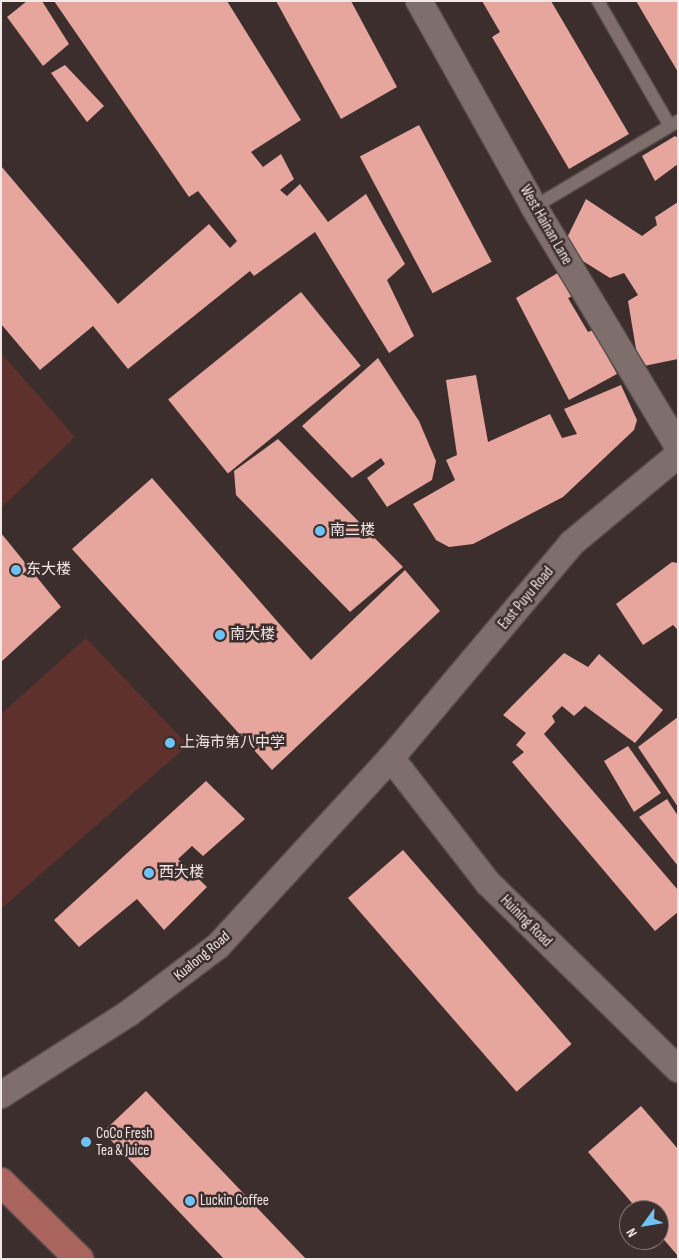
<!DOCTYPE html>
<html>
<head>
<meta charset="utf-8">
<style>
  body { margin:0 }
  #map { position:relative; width:679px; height:1260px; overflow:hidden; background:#3c2e2c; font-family:"Sofia Sans Condensed","Noto Sans SC",sans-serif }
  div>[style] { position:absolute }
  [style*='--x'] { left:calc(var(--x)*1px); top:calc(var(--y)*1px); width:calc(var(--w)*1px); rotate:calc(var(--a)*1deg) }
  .green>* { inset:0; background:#5e312c }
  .building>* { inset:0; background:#e6a59d; transform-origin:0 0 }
  .roads { filter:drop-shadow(1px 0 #584d4b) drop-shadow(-1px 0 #584d4b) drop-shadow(0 1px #584d4b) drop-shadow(0 -1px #584d4b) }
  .lane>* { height:12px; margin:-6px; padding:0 6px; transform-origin:6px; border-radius:6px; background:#7e6e6c }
  .street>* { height:26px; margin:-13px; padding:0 13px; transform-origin:13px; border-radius:13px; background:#7e6e6c }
  .primary>* { height:28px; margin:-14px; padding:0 14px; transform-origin:14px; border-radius:14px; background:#a9645d }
  .dots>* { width:14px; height:14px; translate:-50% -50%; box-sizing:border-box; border:2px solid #3c2e2c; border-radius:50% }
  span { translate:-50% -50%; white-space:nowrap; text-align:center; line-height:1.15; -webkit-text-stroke:5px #3c2e2c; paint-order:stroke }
  .street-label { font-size:15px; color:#f1e8e7 }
  .poi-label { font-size:15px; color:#f1e8e7 }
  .left { translate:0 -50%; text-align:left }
  .frame { position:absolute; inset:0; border:2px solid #f1e8e7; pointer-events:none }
  .north { position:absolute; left:619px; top:1200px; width:50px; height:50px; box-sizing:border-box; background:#3c2e2c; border:1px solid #847877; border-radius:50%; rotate:238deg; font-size:14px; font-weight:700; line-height:20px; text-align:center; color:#f1e8e7 }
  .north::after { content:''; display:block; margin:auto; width:18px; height:22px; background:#6fc2f4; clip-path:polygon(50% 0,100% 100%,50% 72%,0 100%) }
</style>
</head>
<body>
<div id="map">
  <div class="green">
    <div style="clip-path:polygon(1px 353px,75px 437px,1px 508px)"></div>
    <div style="clip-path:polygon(86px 638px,188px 745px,1px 909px,1px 714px)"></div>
  </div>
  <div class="building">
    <div style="clip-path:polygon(27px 1px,42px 1px,69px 44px,43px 66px,7px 17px)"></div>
    <div style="clip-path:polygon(54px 1px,227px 1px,301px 120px,251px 152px,263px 167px,281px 154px,294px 179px,280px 190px,287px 196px,300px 184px,328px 222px,366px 194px,405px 264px,387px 280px,414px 336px,389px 353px,315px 232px,254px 276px,250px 271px,128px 369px,93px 326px,40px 370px,1px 324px,1px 166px,118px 304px,209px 224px,230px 248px,237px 241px,198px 191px,189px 197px)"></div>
    <div style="clip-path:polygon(276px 1px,351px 1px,397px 87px,341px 119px)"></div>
    <div style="clip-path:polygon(482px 1px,551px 1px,629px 134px,569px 169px,492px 37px,500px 32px)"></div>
    <div style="clip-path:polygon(636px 1px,678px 1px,678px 72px)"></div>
    <div style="clip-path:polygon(65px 65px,104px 106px,87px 122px,51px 73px)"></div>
    <div style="left:419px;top:125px;width:155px;height:67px;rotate:62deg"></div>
    <div style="clip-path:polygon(675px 136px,678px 138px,678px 164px,655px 181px,642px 156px)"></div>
    <div style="clip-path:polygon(586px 199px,642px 236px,657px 225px,655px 217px,678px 202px,678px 359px,639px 367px,628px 301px,638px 295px,624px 273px,610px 278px,562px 248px)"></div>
    <div style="clip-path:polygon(561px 271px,573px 296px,568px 298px,588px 332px,593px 330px,617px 374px,569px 400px,516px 298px)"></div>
    <div style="left:301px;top:292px;width:95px;height:171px;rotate:51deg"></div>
    <div style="clip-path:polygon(378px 358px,419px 421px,436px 461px,432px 480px,387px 507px,367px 478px,385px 464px,381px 458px,352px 478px,302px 426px)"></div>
    <div style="clip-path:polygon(476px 375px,488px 442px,550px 414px,562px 438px,577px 434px,564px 409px,621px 385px,637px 420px,634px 430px,563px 497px,473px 544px,449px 547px,436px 540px,413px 504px,455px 480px,446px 460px,457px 455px,446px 380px)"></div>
    <div style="clip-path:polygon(278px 439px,403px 567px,350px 612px,236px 495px,234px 471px)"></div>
    <div style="clip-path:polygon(152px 478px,311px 660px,405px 570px,440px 611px,272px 770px,72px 549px)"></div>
    <div style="clip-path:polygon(1px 533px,61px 607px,1px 662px)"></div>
    <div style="clip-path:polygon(672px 562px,678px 563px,678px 630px,673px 625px,643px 645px,616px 604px)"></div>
    <div style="clip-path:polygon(564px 653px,588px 667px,599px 654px,663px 710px,635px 743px,585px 706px,574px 716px,562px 706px,552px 716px,555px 722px,544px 734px,678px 890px,678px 912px,655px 931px,512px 762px,524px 752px,516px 745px,526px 733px,503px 715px)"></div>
    <div style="clip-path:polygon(678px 717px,678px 807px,638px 747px)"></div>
    <div style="clip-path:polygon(628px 746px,661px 793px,634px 812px,604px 761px)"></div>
    <div style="clip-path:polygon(206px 781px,245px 819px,203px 856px,192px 846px,178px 859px,207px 887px,164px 930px,137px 899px,79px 947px,54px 920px)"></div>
    <div style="clip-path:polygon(667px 799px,678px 816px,678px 866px,639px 817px)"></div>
    <div style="left:403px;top:850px;width:257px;height:73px;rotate:49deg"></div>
    <div style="clip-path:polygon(146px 1091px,306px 1259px,224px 1259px,103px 1132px)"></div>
    <div style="clip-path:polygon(641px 1106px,678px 1149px,678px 1256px,659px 1234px,659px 1210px,638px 1210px,588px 1152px)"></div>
  </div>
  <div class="roads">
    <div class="lane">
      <div style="--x:598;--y:1;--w:144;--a:60.1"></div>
      <div style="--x:534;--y:207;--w:168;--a:-30.8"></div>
    </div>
    <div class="street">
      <div style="--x:419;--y:1;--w:236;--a:60.8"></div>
      <div style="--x:534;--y:207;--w:280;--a:59"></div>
      <div style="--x:391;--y:758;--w:158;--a:52.2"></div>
      <div style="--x:488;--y:883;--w:266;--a:44.4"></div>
      <div style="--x:1;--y:1095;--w:152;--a:-32.6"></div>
      <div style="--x:129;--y:1013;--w:111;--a:-37"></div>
      <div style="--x:218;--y:946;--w:255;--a:-47.4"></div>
      <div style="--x:391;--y:758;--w:281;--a:-49.9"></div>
      <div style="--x:572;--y:543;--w:138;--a:-39.7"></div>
    </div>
    <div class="primary">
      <div style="--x:1;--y:1182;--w:110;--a:44.6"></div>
    </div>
  </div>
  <div class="dots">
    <div style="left:320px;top:531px;background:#6fc2f4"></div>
    <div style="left:16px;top:570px;background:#6fc2f4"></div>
    <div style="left:220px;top:635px;background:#6fc2f4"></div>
    <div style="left:170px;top:743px;background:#6fc2f4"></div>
    <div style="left:149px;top:873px;background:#6fc2f4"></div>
    <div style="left:86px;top:1142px;background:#6fc2f4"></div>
    <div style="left:190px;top:1201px;background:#6fc2f4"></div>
  </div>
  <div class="street-label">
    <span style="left:546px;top:225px;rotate:60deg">West Hainan Lane</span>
    <span style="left:526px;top:598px;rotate:-50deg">East Puyu Road</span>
    <span style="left:526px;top:921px;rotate:45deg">Huining Road</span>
    <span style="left:202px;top:956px;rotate:-40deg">Kualong Road</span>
  </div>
  <div class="poi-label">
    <span class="left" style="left:330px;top:531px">南二楼</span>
    <span class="left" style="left:26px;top:570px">东大楼</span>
    <span class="left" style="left:230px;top:635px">南大楼</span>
    <span class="left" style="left:180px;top:743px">上海市第八中学</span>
    <span class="left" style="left:159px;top:873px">西大楼</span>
    <span class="left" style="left:96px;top:1142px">CoCo Fresh<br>Tea &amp; Juice</span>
    <span class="left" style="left:200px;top:1201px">Luckin Coffee</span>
  </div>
  <div class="frame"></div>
  <div class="north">N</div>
</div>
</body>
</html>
